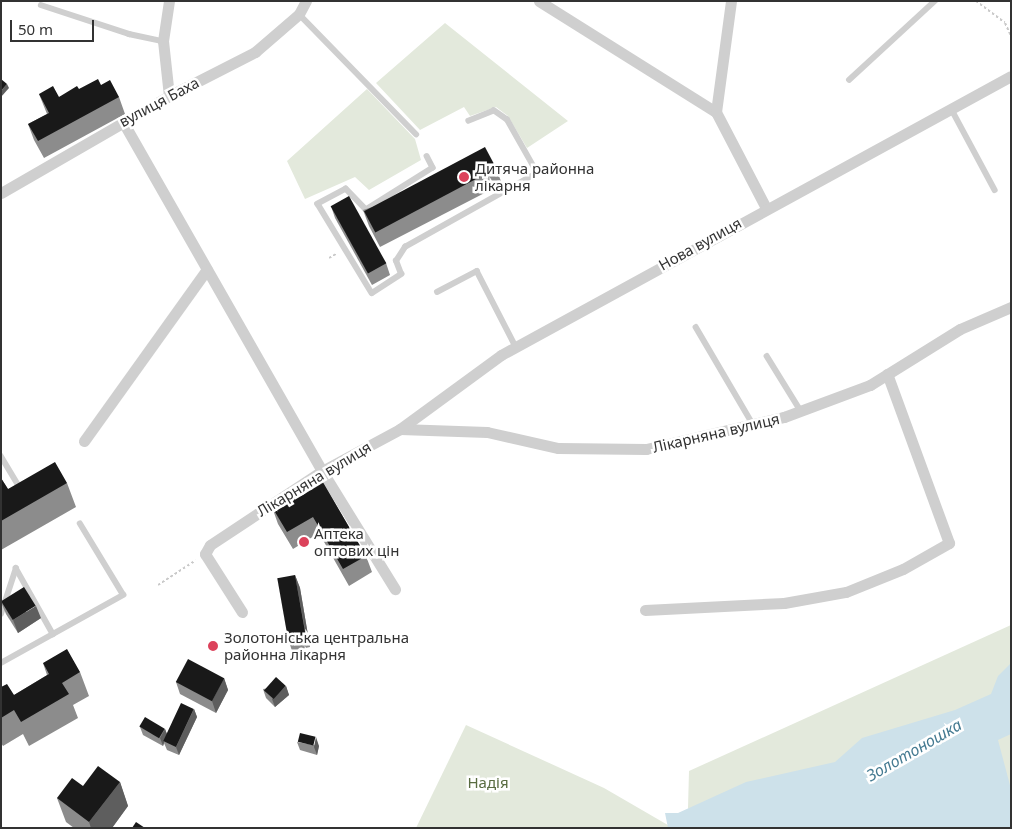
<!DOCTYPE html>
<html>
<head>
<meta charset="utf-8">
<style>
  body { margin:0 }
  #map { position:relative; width:1012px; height:829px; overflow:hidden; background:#fff; font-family:"Noto Sans",sans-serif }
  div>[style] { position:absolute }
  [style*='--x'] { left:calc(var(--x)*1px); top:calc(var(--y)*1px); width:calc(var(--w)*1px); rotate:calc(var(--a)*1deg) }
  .green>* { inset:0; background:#e3e9dc }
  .water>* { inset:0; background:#cde1ea }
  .path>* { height:2px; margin-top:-1px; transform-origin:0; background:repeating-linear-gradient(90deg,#c9c9c9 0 2.5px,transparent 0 5px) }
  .lane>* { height:5.5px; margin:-2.75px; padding:0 2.75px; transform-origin:2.75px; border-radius:2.75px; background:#cfcfcf }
  .street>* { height:11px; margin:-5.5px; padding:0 5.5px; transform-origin:5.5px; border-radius:5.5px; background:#cfcfcf }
  .wall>* { inset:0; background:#8c8c8c }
  .shaded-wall>* { inset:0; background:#5e5e5e }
  .building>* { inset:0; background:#191919; transform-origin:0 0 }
  .dots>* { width:14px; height:14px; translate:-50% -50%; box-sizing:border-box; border:2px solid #fff; border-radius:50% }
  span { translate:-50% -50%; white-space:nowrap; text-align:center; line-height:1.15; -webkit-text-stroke:5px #fff; paint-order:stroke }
  .street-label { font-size:15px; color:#323232 }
  .poi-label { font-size:15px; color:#323232 }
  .left { translate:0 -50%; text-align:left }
  .park-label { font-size:15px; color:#596c41 }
  .water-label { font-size:16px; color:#447a91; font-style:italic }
  .frame { position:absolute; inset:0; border:2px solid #323232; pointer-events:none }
  .scale { position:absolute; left:10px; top:20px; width:84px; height:22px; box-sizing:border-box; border:2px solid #323232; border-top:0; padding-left:6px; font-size:15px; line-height:18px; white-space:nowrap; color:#323232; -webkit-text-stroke:4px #fff; paint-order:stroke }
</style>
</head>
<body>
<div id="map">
  <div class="green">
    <div style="clip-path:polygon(445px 23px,568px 121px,527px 148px,508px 116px,496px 107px,470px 116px,464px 107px,420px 130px,376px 83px)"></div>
    <div style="clip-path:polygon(367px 89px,415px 139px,421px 160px,369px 190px,355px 177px,305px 199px,287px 161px)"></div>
    <div style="clip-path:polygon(1011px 625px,1011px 828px,700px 828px,688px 808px,689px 771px)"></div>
    <div style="clip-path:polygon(466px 725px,604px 788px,673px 828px,416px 828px)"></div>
  </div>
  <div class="water">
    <div style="clip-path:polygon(1011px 663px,1011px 734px,998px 740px,1011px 789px,1011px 828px,668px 828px,665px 813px,678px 813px,746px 782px,835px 762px,862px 738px,955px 710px,991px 694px,998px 676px)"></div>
  </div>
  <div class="path">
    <div style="--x:976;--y:1;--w:36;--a:37"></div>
    <div style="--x:1005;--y:23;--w:14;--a:65"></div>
    <div style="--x:329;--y:258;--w:8;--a:-30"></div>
    <div style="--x:158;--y:585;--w:45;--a:-33.3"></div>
  </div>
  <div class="lane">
    <div style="--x:41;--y:5;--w:93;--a:18.2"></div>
    <div style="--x:129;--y:34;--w:35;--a:12"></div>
    <div style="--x:299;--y:14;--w:168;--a:45.7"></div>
    <div style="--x:849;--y:80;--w:117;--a:-42.6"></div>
    <div style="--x:951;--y:108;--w:93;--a:61.8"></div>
    <div style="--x:427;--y:156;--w:13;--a:63"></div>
    <div style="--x:433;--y:168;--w:79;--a:147.9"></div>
    <div style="--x:366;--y:210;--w:29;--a:-134"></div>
    <div style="--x:346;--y:189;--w:32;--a:152"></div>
    <div style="--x:318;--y:204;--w:104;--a:58.8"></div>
    <div style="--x:372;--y:293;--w:35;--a:-33"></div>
    <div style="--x:401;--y:274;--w:14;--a:-111"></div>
    <div style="--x:396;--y:261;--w:17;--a:-57"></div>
    <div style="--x:405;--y:247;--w:151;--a:-29.3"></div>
    <div style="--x:537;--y:173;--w:61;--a:-119.5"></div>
    <div style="--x:507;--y:120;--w:16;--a:-145"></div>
    <div style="--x:494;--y:111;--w:27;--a:158"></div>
    <div style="--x:437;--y:292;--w:45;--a:-27.7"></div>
    <div style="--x:477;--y:271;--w:85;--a:62.8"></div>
    <div style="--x:696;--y:327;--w:113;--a:59.6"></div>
    <div style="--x:767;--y:356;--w:65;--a:58.3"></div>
    <div style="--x:1;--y:456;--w:39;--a:59"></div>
    <div style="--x:1;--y:614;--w:48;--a:-71.9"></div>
    <div style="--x:16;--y:568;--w:76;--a:60.7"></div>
    <div style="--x:1;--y:663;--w:140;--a:-29.1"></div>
    <div style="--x:123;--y:595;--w:83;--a:-121.2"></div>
  </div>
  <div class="street">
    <div style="--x:539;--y:1;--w:209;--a:32.1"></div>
    <div style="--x:716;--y:112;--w:108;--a:62.5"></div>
    <div style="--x:169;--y:96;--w:55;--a:-96.2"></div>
    <div style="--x:163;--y:41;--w:40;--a:-81.5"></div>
    <div style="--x:716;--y:112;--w:112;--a:-82.3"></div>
    <div style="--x:123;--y:122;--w:402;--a:60.3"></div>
    <div style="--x:322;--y:471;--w:139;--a:58.3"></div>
    <div style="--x:1;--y:193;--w:194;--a:-30"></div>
    <div style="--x:169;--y:96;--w:97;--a:-27.1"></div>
    <div style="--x:255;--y:52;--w:58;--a:-40.8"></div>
    <div style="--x:299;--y:14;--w:15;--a:-62"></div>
    <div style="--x:400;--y:429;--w:87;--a:2"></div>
    <div style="--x:487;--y:432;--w:73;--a:12.7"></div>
    <div style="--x:558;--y:448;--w:88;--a:0.7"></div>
    <div style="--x:646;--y:449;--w:142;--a:-13.1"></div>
    <div style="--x:784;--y:417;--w:92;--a:-20.4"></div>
    <div style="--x:870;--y:385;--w:106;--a:-31.9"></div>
    <div style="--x:960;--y:329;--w:56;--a:-23.3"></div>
    <div style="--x:84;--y:441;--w:211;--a:-54.4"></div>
    <div style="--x:645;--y:610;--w:139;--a:-2.9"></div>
    <div style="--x:784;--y:603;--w:63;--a:-10.1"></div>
    <div style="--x:846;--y:592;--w:61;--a:-22"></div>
    <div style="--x:903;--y:569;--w:53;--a:-29.5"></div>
    <div style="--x:949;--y:543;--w:180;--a:-110.1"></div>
    <div style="--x:242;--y:612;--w:69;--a:-122.5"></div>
    <div style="--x:205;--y:554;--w:10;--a:-61"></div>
    <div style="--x:210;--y:545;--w:134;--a:-33.5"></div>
    <div style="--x:322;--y:471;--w:89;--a:-28.3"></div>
    <div style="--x:400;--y:429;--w:125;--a:-36.2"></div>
    <div style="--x:501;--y:355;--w:581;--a:-28.68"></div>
  </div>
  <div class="wall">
    <div style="clip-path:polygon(101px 85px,119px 97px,125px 114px,44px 158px,34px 140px,28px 124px,47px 114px,39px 94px,59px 97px,79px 89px)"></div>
    <div style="clip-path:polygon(496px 168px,502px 184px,380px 247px,369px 226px,363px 210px)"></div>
    <div style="clip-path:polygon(331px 206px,386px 263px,390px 275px,372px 285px,335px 218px)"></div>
    <div style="clip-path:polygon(1px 478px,8px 489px,67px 483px,76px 507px,1px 550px)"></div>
    <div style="clip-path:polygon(321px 479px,366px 556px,372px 572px,349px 586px,319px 533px,293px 549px,278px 524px,272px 507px)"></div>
    <div style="clip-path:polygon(295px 575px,300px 588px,310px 647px,292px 651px,288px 638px)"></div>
    <div style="clip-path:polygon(1px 602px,41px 618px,18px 633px,6px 614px)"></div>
    <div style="clip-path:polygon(43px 663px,80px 672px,89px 696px,73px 705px,78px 718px,29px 746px,23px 734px,3px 746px,1px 743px,1px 687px,14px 695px,47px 675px)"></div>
    <div style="clip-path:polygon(224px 678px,228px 690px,216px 713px,180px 694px,176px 682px)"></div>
    <div style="clip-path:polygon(286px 686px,289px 695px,275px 707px,266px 698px,263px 689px)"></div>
    <div style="clip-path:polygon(194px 709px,197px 717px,179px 755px,167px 750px,164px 743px,163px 746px,143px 735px,140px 727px,165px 729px,167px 734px)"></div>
    <div style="clip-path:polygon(297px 742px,319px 746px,317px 755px,300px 750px)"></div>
    <div style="clip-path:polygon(120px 782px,128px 806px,112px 828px,74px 828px,66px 822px,57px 798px,83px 786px)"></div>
  </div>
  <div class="shaded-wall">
    <div style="clip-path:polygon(7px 84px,9px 88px,1px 97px,1px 91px)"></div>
    <div style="clip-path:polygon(295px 575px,300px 588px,310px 647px,306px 635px)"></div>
    <div style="clip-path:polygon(36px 606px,41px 618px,18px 633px,13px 620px)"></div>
    <div style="clip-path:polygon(224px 678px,228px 690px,216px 713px,212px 701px)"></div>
    <div style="clip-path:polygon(286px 686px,289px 695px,275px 707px,272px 699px)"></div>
    <div style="clip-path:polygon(194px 709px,197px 717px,179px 755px,176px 747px)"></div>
    <div style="clip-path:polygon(165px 729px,168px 737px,164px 741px,164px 743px,163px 746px,160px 738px)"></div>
    <div style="clip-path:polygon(316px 737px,319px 746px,317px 755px,314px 747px)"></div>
    <div style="clip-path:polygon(120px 782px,128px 806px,112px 828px,91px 828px,89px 822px)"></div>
  </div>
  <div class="building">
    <div style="clip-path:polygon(1px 79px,7px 84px,1px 91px)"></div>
    <div style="clip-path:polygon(98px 79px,101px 85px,110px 80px,119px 97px,38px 141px,28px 124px,49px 113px,39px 94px,53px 86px,59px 97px,77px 86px,79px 89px)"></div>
    <div style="left:485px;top:147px;width:24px;height:137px;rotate:62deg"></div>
    <div style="left:349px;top:196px;width:77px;height:21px;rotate:61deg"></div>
    <div style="clip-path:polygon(55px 462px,67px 483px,1px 521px,1px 478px,8px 489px)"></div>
    <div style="clip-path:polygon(321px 479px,366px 556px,343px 569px,313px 517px,287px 532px,272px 507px)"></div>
    <div style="left:295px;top:575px;width:61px;height:18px;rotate:80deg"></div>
    <div style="left:24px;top:587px;width:22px;height:27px;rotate:58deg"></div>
    <div style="clip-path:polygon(67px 649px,80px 672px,62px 683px,69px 694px,21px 722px,14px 710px,1px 718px,1px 687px,7px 684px,14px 695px,49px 674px,43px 663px)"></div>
    <div style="left:188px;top:659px;width:41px;height:26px;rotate:28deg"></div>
    <div style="left:276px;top:677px;width:13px;height:18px;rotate:42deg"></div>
    <div style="left:181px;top:703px;width:14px;height:42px;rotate:25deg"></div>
    <div style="left:145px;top:717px;width:23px;height:11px;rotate:31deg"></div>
    <div style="left:300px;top:733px;width:16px;height:9px;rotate:14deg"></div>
    <div style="clip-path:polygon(98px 766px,120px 782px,89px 822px,57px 798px,72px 778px,83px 786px)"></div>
    <div style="clip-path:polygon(136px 822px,145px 828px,132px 828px)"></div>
  </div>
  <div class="dots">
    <div style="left:464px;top:177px;background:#dc425b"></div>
    <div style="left:304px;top:542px;background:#dc425b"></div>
    <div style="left:213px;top:646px;background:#dc425b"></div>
  </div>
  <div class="street-label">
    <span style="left:159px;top:102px;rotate:-28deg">вулиця Баха</span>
    <span style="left:700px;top:244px;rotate:-29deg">Нова вулиця</span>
    <span style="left:716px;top:433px;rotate:-13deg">Лікарняна вулиця</span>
    <span style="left:314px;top:479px;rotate:-31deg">Лікарняна вулиця</span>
  </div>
  <div class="poi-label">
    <span class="left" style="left:475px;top:177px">Дитяча районна<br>лікарня</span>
    <span class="left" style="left:314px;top:542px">Аптека<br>оптових цін</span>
    <span class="left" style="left:224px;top:646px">Золотоніська центральна<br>районна лікарня</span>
  </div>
  <div class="park-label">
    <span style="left:488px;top:783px">Надія</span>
  </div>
  <div class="water-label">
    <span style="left:914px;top:750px;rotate:-30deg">Золотоношка</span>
  </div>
  <div class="frame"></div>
  <div class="scale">50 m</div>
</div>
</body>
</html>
